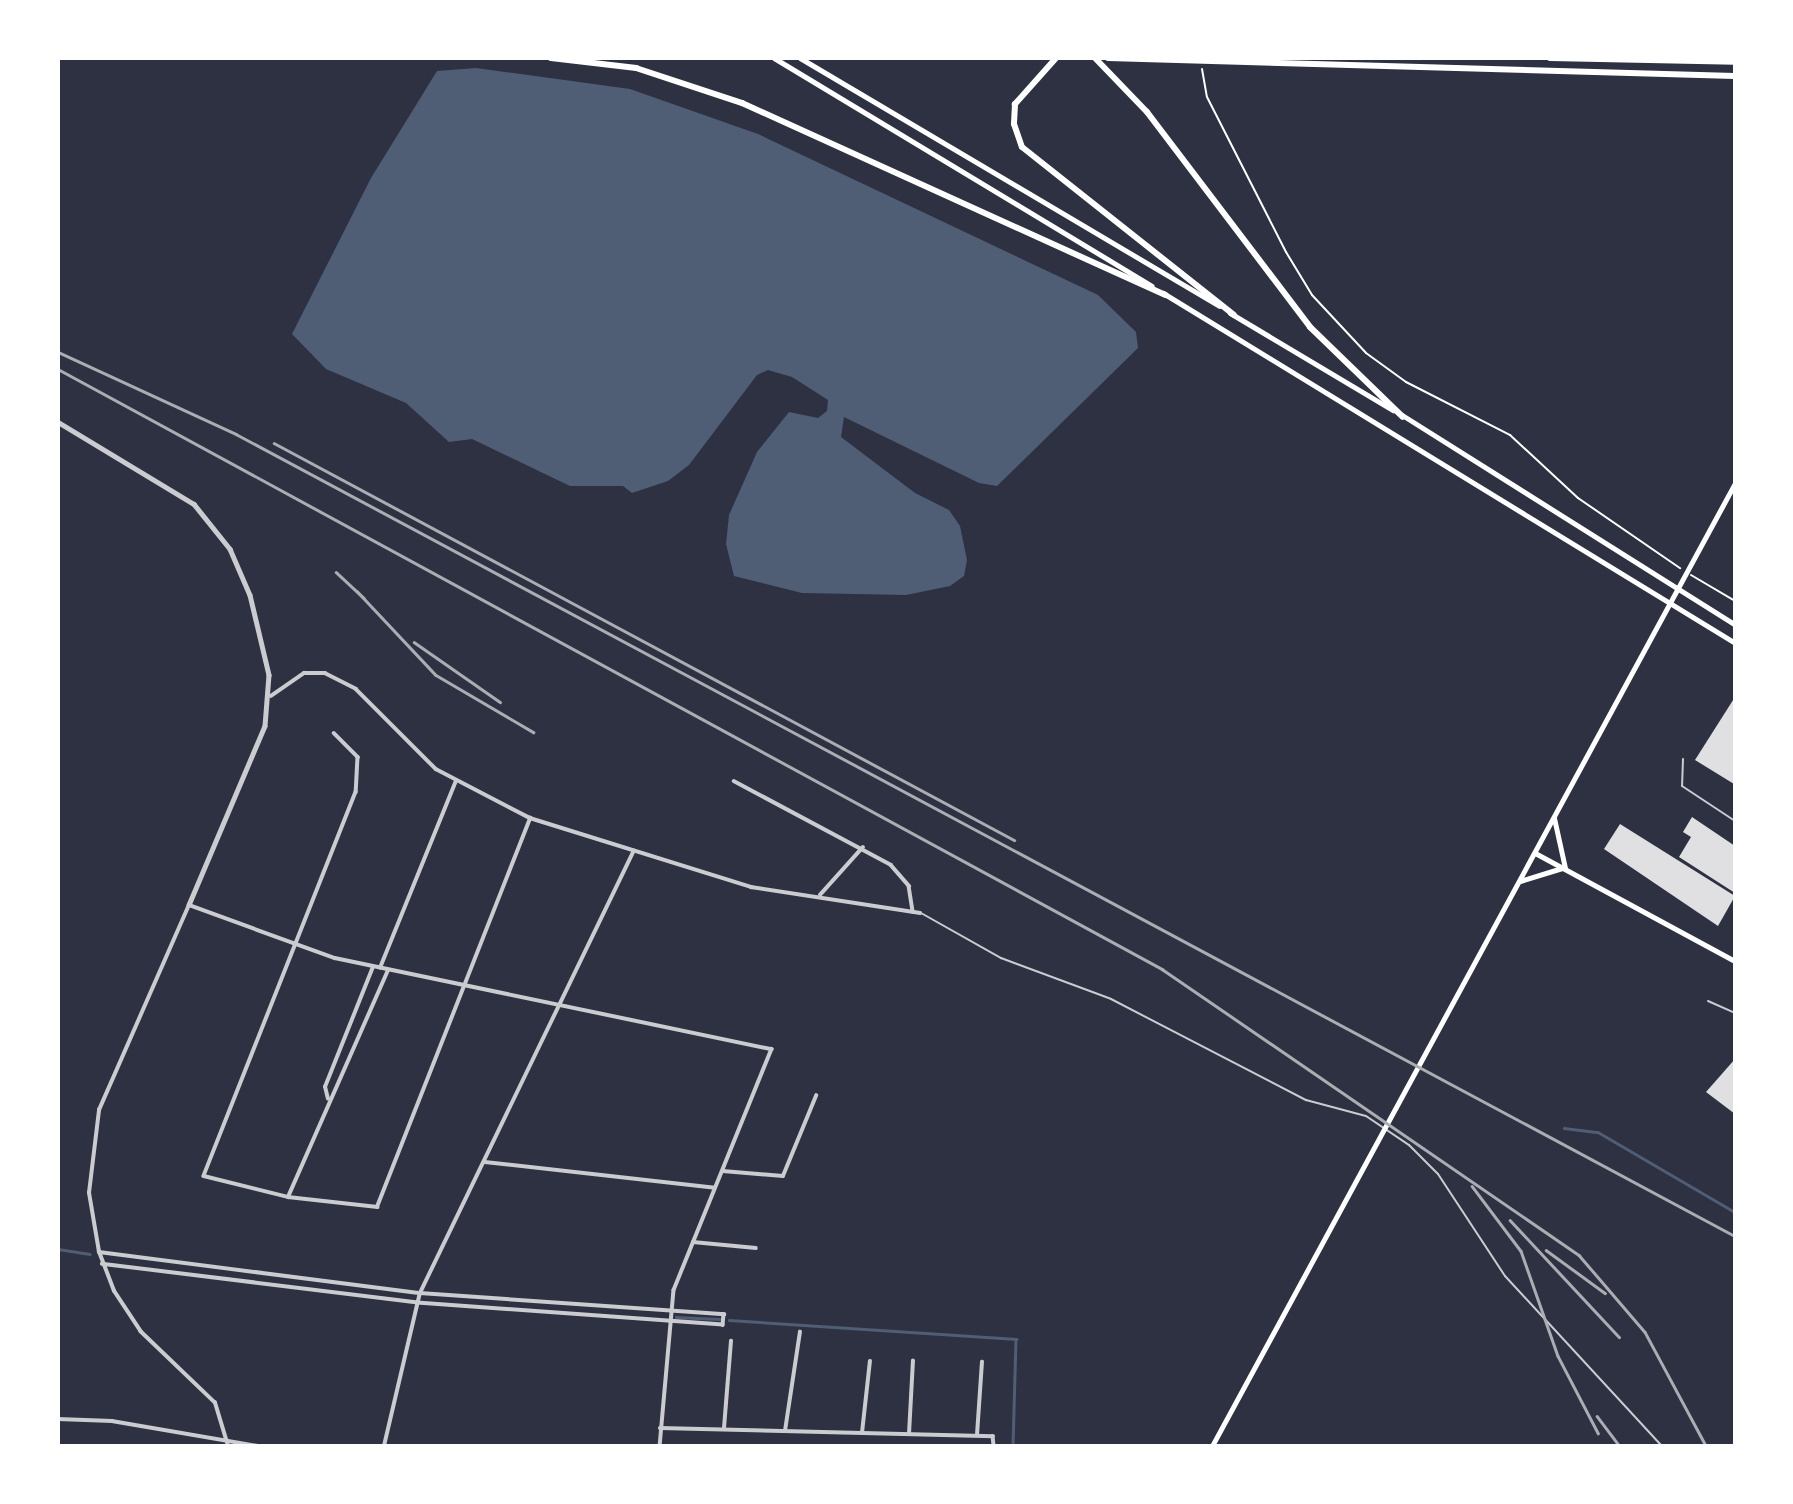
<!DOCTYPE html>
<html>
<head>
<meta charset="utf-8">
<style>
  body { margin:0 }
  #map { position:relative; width:1793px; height:1504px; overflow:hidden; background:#2d3142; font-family:"Source Sans 3",sans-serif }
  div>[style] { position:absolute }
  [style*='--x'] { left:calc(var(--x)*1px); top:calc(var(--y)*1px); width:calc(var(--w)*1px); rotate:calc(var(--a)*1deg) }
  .water>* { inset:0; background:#4f5d75 }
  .stream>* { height:2.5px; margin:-1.25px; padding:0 1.25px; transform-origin:1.25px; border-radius:1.25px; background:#4f5d75 }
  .building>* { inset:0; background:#e0e0e3 }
  .path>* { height:2px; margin:-1px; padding:0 1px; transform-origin:1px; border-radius:1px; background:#fff }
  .service>* { height:2px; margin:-1px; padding:0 1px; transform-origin:1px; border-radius:1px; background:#caccd0 }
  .minor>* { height:3.5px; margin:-1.75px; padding:0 1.75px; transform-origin:1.75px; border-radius:1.75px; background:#caccd0 }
  .tertiary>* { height:4.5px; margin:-2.25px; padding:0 2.25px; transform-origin:2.25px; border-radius:2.25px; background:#caccd0 }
  .secondary>* { height:4.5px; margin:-2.25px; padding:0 2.25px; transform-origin:2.25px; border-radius:2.25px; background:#fff }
  .primary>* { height:5px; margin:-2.5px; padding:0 2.5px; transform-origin:2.5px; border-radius:2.5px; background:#fff }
  .motorway>* { height:6px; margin:-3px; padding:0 3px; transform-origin:3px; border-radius:3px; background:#fff }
  .rail>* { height:2.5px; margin:-1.25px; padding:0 1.25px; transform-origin:1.25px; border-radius:1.25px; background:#abadb3 }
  span { translate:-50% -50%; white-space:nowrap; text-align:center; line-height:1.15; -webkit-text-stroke:5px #fff; paint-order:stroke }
  .frame { position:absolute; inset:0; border:60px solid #fff; pointer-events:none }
</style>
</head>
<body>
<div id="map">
  <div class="water">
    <div style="clip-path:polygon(476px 68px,630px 89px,758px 134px,1098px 295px,1136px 332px,1138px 348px,997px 486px,979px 483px,844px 417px,841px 437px,915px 493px,949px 510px,960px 526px,967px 560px,964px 576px,950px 586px,906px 595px,802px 593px,734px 576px,726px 544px,729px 515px,757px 452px,789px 412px,818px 418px,827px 411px,828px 400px,792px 377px,768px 370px,757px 375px,689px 465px,668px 481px,632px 493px,623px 486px,570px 486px,472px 439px,449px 442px,406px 403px,326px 369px,292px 334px,371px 178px,437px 71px)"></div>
  </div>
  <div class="stream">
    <div style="--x:1564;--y:1128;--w:34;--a:7"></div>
    <div style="--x:1598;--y:1132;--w:159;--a:30.3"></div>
    <div style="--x:58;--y:1249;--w:32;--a:9"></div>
    <div style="--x:676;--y:1317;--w:43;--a:2.7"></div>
    <div style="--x:729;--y:1320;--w:288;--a:3.8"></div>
    <div style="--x:1016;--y:1339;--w:107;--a:91.6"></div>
  </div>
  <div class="building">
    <div style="clip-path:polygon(1735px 697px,1735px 781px,1734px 784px,1695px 760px)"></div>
    <div style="clip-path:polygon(1692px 817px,1735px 846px,1735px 893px,1679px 857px,1691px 837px,1683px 832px)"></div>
    <div style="clip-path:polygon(1620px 824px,1735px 896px,1718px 926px,1604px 849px)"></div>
    <div style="clip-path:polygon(1735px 1059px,1735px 1114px,1706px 1092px)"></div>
  </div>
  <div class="path">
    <div style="--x:1202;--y:69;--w:28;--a:80"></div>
    <div style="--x:1207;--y:97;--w:174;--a:63"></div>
    <div style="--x:1286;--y:252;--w:50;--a:58.8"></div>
    <div style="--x:1312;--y:295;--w:79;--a:47"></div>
    <div style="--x:1366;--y:353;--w:49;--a:35.9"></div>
    <div style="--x:1406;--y:382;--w:117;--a:27"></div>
    <div style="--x:1510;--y:435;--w:93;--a:42.8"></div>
    <div style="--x:1578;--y:498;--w:124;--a:34.5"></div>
    <div style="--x:1691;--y:575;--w:51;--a:30.6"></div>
  </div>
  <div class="service">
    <div style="--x:1683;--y:759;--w:27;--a:92"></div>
    <div style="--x:1682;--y:786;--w:64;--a:33.4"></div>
    <div style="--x:921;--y:913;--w:92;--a:29.4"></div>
    <div style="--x:1001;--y:958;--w:117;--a:20.4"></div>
    <div style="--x:1111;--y:999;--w:220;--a:27.4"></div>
    <div style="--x:1306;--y:1100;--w:62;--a:14.9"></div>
    <div style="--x:1366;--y:1116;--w:52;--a:34"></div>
    <div style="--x:1409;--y:1145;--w:41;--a:45"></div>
    <div style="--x:1438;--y:1174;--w:122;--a:56.7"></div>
    <div style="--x:1505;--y:1276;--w:231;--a:47.3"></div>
    <div style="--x:1708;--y:1001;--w:30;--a:24"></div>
  </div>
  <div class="minor">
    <div style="--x:271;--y:696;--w:40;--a:-34.9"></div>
    <div style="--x:304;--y:673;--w:21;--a:0"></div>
    <div style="--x:325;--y:673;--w:35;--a:27"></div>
    <div style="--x:356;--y:689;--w:113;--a:45"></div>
    <div style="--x:436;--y:769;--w:106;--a:27.5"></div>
    <div style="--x:530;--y:818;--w:232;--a:17.3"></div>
    <div style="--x:751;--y:887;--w:171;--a:8.7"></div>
    <div style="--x:334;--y:733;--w:34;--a:45"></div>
    <div style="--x:358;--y:757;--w:35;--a:93"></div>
    <div style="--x:356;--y:792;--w:413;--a:111.6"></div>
    <div style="--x:204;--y:1176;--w:87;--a:14"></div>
    <div style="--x:288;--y:1197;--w:248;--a:-66.2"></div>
    <div style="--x:734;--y:781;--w:178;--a:28.1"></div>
    <div style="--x:891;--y:865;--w:28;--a:49"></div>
    <div style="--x:909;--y:886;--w:26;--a:81"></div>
    <div style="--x:820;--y:895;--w:64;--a:-48.1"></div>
    <div style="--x:380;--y:968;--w:202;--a:-67.9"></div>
    <div style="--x:328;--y:1099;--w:12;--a:-104"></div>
    <div style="--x:325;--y:1087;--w:129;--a:-68.2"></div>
    <div style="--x:485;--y:1162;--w:231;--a:6.4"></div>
    <div style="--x:723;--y:1171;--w:60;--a:4.8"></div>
    <div style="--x:783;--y:1176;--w:87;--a:-67.6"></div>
    <div style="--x:288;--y:1197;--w:90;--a:6.4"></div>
    <div style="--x:377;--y:1207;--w:418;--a:-68.5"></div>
    <div style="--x:693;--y:1242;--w:63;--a:5.4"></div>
    <div style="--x:99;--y:1252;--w:324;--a:7.3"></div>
    <div style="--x:420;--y:1293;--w:305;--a:4"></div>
    <div style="--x:724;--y:1314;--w:11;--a:95"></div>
    <div style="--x:723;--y:1325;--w:306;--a:-175.9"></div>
    <div style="--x:418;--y:1303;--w:318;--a:-173"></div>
    <div style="--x:58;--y:1419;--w:54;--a:2.1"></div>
    <div style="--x:112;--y:1421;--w:149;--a:9.7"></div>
    <div style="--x:660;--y:1428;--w:333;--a:1.4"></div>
    <div style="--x:993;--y:1436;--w:10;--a:84"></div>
    <div style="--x:724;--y:1428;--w:87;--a:-85.4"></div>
    <div style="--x:785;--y:1431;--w:100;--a:-81.4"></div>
    <div style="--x:862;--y:1433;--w:72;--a:-83.7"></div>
    <div style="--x:909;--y:1434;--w:73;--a:-86.9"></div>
    <div style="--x:977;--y:1435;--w:73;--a:-86.1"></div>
    <div style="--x:228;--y:1446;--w:45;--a:-106.8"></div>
    <div style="--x:215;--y:1403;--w:103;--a:-136.2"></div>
    <div style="--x:141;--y:1332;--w:49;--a:-123.4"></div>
    <div style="--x:114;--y:1291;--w:42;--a:-111"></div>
    <div style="--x:99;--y:1252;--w:60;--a:-99.6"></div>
    <div style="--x:89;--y:1193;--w:84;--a:-83.1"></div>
    <div style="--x:99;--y:1110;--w:224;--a:-66.3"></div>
    <div style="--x:189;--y:905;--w:155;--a:20"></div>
    <div style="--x:335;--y:958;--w:446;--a:11.8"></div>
    <div style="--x:772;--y:1049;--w:260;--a:112.1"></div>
    <div style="--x:674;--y:1290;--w:157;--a:95.1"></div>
    <div style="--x:384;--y:1446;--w:157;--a:-76.8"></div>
    <div style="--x:420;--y:1293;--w:491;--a:-64.2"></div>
  </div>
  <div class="tertiary">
    <div style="--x:58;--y:422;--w:159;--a:31.1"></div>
    <div style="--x:194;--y:504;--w:58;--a:51.3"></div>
    <div style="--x:230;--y:549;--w:50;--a:66.5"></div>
    <div style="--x:250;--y:595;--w:82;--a:76.6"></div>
    <div style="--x:269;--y:675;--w:51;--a:94.5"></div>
    <div style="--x:265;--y:726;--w:194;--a:113"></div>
  </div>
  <div class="secondary">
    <div style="--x:1212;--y:1446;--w:1096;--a:-61.49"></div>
  </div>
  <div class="primary">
    <div style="--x:774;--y:58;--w:441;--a:31.1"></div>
    <div style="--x:800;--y:58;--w:487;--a:30.6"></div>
    <div style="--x:1163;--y:293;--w:671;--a:31.46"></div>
    <div style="--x:1230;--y:313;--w:190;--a:30.8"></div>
    <div style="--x:1402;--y:415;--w:394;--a:32.2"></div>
    <div style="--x:1554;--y:818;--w:51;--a:77.6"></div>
    <div style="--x:1535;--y:853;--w:227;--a:28.4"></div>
    <div style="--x:1520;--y:881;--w:44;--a:-17.2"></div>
  </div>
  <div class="motorway">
    <div style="--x:551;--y:58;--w:86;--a:6.7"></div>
    <div style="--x:636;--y:68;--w:112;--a:18.3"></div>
    <div style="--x:742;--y:103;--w:465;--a:24.4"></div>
    <div style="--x:1056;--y:58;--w:62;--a:131.7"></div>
    <div style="--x:1015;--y:104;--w:20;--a:93"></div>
    <div style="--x:1014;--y:124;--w:24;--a:71"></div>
    <div style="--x:1022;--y:147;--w:270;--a:38.4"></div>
    <div style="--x:1095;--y:58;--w:75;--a:46.1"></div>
    <div style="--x:1147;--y:112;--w:270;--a:52.8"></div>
    <div style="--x:1310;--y:327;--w:129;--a:44.1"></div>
    <div style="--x:1108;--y:58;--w:627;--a:1.64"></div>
    <div style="--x:1550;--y:58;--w:185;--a:1.2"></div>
  </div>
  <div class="rail">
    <div style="--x:58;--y:352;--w:196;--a:24.7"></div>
    <div style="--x:236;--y:434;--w:1700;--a:28.15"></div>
    <div style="--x:58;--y:369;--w:1257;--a:28.52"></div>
    <div style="--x:1162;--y:969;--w:506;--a:34.44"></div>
    <div style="--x:1579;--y:1255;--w:101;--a:49.4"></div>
    <div style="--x:1645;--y:1332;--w:129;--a:61.8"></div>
    <div style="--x:274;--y:443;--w:840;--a:28.21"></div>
    <div style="--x:336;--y:572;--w:38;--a:43"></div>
    <div style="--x:357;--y:591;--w:115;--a:46.8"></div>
    <div style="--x:436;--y:675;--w:113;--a:30.4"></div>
    <div style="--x:414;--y:642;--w:105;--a:34.9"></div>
    <div style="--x:1472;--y:1186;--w:81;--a:53"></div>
    <div style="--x:1521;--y:1251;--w:111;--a:70.6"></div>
    <div style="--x:1558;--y:1356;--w:87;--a:62.5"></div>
    <div style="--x:1510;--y:1220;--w:160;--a:47"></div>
    <div style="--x:1546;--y:1250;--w:73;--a:36.1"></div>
    <div style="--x:1597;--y:1416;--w:38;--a:53"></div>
  </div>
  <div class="frame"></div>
</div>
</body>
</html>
